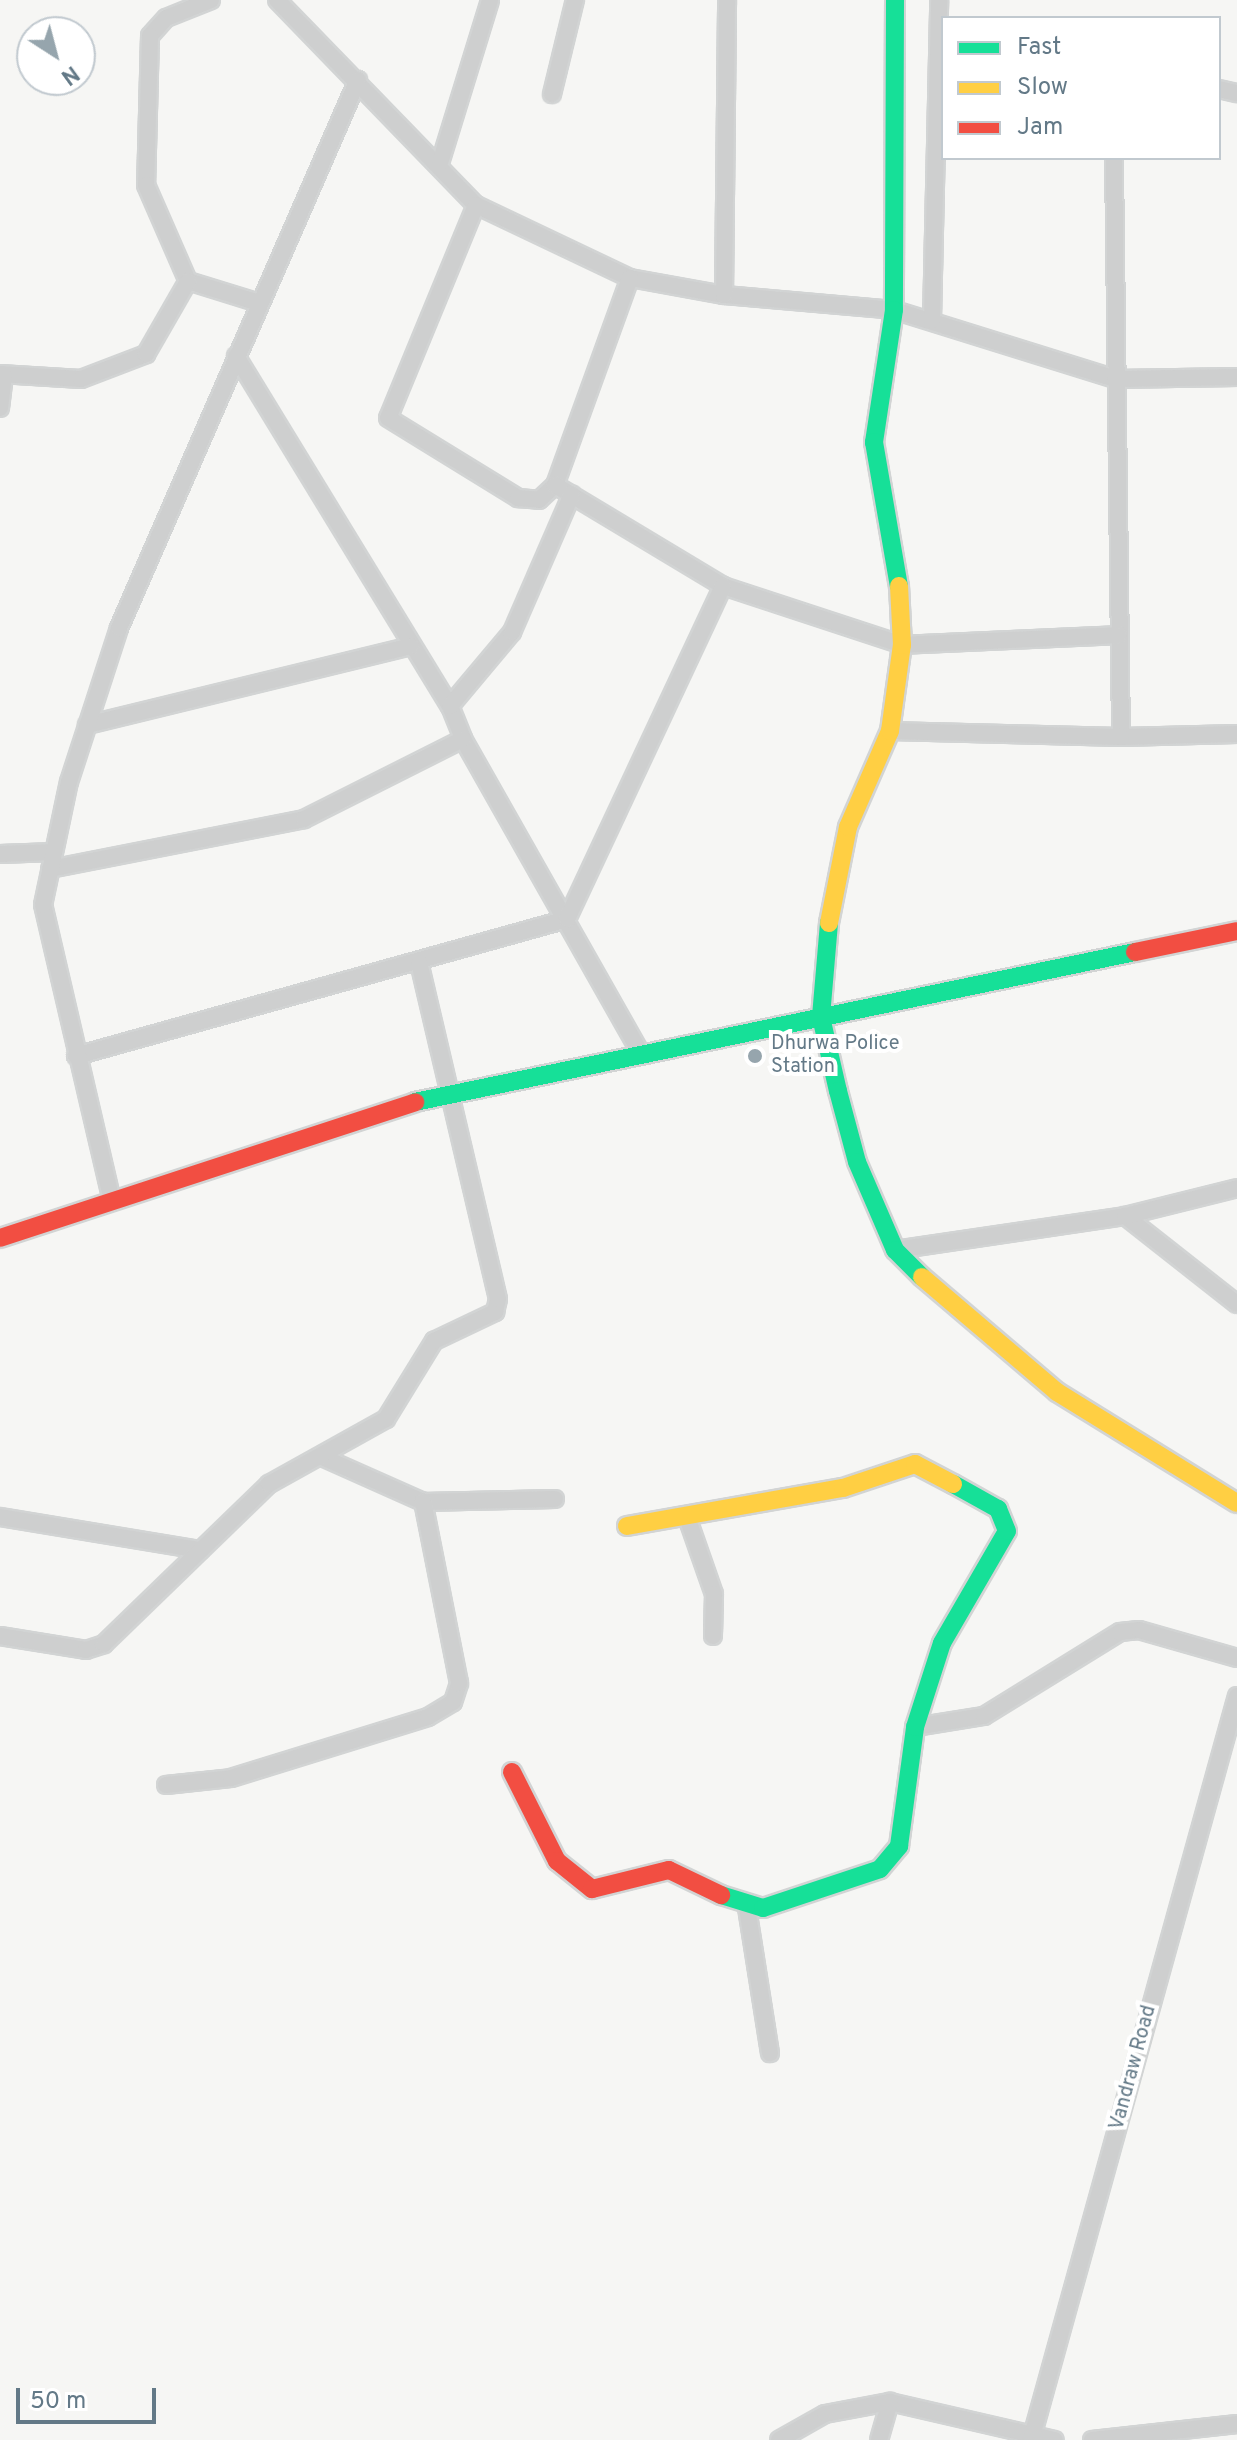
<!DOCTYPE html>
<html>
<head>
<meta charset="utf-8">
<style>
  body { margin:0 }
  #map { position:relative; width:1237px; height:2440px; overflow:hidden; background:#f6f6f4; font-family:Overpass,sans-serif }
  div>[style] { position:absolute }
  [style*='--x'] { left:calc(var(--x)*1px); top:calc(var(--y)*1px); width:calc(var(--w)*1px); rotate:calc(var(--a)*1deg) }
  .roads { filter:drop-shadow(2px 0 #d2d4d4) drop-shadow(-2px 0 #d2d4d4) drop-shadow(0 2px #d2d4d4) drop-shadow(0 -2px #d2d4d4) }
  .street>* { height:16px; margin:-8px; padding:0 8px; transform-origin:8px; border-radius:8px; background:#cecfcf }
  .fast>* { height:18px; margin:-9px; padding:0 9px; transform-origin:9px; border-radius:9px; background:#16e098 }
  .slow>* { height:18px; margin:-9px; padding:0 9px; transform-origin:9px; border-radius:9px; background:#ffcf43 }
  .jam>* { height:18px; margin:-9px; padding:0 9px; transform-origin:9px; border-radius:9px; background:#f24e42 }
  .dots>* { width:22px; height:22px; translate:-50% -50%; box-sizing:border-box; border:4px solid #fff; border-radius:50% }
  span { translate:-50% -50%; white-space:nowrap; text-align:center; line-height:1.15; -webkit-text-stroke:8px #fff; paint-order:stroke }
  .poi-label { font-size:20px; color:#637987 }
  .left { translate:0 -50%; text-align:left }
  .street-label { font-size:20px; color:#637987 }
  .legend { position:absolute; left:941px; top:16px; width:280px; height:144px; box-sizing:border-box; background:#fff; border:2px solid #c1c9cf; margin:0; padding:10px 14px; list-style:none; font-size:24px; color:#637987 }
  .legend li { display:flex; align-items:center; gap:16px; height:40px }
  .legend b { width:40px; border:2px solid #c1c9cf }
  .north { position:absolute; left:16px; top:16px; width:80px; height:80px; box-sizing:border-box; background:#fff; border:2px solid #c1c9cf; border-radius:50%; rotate:144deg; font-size:22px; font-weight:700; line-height:32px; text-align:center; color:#637987 }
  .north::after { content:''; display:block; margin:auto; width:28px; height:36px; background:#96a5ad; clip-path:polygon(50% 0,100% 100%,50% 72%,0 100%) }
  .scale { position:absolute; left:16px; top:2388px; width:140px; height:36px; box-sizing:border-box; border:4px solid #637987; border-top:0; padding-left:10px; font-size:24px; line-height:28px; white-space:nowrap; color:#637987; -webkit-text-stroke:6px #fff; paint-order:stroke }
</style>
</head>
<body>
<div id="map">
  <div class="roads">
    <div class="street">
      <div style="--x:211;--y:0;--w:48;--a:158.2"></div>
      <div style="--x:166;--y:18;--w:24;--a:132"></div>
      <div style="--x:150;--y:36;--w:149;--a:91.5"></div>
      <div style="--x:146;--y:185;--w:105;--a:66.4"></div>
      <div style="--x:188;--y:281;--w:74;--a:17.2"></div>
      <div style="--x:277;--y:0;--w:286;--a:45.9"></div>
      <div style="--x:476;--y:205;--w:170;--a:25.4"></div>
      <div style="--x:630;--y:278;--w:96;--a:10.3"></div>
      <div style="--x:724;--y:295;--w:171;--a:5"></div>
      <div style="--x:894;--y:310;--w:232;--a:17.3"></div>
      <div style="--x:1115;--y:379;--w:122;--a:-0.9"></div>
      <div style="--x:1219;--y:89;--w:18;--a:13"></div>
      <div style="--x:552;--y:94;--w:97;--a:-76.3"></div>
      <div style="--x:1114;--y:158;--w:579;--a:89.31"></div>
      <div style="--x:1121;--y:737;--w:116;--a:-1.5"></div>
      <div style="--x:440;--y:163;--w:170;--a:-72.9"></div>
      <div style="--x:476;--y:205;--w:230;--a:112.4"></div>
      <div style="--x:388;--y:418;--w:153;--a:31.6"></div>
      <div style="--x:518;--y:498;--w:21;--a:5"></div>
      <div style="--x:539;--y:500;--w:22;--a:-43"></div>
      <div style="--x:630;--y:278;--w:220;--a:109.9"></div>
      <div style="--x:555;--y:485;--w:196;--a:31"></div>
      <div style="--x:723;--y:586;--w:188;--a:18.2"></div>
      <div style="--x:902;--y:645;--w:217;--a:-2.6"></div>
      <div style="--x:724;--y:295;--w:295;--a:-89.4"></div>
      <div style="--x:932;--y:320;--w:320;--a:-88.7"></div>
      <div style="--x:236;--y:356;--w:410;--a:58.6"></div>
      <div style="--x:450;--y:706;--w:35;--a:68"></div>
      <div style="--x:463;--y:739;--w:361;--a:60.5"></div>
      <div style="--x:0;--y:374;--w:81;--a:3.5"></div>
      <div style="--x:81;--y:379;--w:70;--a:-21"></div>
      <div style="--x:146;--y:354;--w:84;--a:-60.1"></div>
      <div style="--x:0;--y:408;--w:32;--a:-83"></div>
      <div style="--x:450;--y:706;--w:97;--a:-50"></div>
      <div style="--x:512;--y:632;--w:150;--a:-66.5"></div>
      <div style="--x:87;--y:725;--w:333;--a:-13.7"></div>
      <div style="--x:890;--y:731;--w:231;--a:1.5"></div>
      <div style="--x:0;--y:854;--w:54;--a:-2.1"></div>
      <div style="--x:50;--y:869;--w:259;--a:-11.1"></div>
      <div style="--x:304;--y:819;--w:178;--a:-26.7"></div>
      <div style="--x:76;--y:1056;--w:510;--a:-15.59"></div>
      <div style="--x:567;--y:919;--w:368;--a:-64.9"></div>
      <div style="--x:112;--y:1201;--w:304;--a:-103.1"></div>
      <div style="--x:43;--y:905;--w:126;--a:-78.1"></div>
      <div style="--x:69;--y:782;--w:162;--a:-72"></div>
      <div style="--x:119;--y:628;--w:598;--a:-66.44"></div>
      <div style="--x:1125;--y:1216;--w:142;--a:38.2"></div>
      <div style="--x:895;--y:1250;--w:232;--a:-8.4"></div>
      <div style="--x:1125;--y:1216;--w:115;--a:-14"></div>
      <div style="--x:322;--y:1457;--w:111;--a:24"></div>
      <div style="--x:423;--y:1502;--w:132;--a:-1.3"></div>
      <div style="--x:0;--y:1517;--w:203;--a:9.4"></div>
      <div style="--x:687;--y:1517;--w:82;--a:70.7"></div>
      <div style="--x:714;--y:1594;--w:42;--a:91.4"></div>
      <div style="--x:0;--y:1636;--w:87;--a:9.2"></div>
      <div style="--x:86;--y:1650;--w:19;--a:-18"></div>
      <div style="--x:104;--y:1644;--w:230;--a:-44.1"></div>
      <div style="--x:269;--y:1484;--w:134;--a:-29.1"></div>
      <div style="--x:386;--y:1419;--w:92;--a:-58.4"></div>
      <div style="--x:434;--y:1341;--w:68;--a:-25.4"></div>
      <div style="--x:495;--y:1312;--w:13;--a:-77"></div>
      <div style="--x:498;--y:1299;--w:345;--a:-103.2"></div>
      <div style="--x:915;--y:1727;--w:70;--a:-9.1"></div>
      <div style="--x:984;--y:1716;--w:160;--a:-31.7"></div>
      <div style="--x:1120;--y:1632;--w:19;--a:-6"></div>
      <div style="--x:1139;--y:1630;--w:102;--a:15.9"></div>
      <div style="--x:166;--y:1785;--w:65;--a:-6.1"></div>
      <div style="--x:231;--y:1778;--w:206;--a:-17.2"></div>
      <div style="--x:428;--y:1717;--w:29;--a:-31"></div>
      <div style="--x:453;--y:1702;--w:20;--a:-72"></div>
      <div style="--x:459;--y:1683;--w:185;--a:-101.2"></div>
      <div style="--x:747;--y:1908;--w:147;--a:81"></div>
      <div style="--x:779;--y:2440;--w:53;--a:-29.5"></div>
      <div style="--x:825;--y:2414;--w:66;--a:-10.5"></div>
      <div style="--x:890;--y:2402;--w:169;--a:13"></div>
      <div style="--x:879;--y:2440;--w:40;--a:-74"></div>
      <div style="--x:1031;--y:2440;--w:772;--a:-74.52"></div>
      <div style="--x:1092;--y:2440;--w:146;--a:-6.3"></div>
    </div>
    <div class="fast">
      <div style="--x:895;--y:0;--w:310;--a:90.2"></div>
      <div style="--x:894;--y:310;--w:134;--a:98.6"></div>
      <div style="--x:874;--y:442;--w:146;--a:80.2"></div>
      <div style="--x:829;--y:923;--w:94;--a:94.9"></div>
      <div style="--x:821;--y:1017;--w:76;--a:77.1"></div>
      <div style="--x:838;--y:1091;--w:73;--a:75"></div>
      <div style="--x:857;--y:1162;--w:96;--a:66.6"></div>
      <div style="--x:895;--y:1250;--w:38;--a:45"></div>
      <div style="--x:415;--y:1102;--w:735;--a:-11.77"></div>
      <div style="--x:721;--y:1895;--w:44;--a:17.2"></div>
      <div style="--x:763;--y:1908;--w:123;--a:-18.4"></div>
      <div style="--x:880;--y:1869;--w:30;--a:-50"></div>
      <div style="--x:899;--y:1846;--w:120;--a:-82.3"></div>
      <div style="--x:915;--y:1727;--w:88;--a:-72.2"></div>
      <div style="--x:942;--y:1643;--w:129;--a:-59.9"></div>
      <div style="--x:1007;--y:1531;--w:24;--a:-112"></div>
      <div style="--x:998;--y:1509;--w:51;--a:-150.9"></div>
    </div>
    <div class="slow">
      <div style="--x:829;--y:923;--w:98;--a:-78.8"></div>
      <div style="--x:848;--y:827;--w:105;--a:-66.4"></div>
      <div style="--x:890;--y:731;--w:87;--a:-82.1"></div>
      <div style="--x:902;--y:645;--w:59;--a:-92.9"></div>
      <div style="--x:922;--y:1277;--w:177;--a:40.4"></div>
      <div style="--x:1057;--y:1392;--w:211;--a:31.7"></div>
      <div style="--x:627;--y:1526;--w:219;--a:-10"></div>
      <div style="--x:843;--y:1488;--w:76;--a:-18.4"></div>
      <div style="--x:915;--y:1464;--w:43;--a:27.8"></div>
    </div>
    <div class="jam">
      <div style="--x:1135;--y:952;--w:104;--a:-11.6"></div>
      <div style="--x:0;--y:1238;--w:437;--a:-18.1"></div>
      <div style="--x:512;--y:1772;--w:100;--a:63.2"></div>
      <div style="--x:557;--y:1861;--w:45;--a:38.7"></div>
      <div style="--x:592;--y:1889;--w:79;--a:-13.9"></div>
      <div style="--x:669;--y:1870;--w:58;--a:25.7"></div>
    </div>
  </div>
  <div class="dots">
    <div style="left:755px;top:1056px;background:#96a5ad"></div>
  </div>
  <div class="poi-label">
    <span class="left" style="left:771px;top:1056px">Dhurwa Police<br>Station</span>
  </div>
  <div class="street-label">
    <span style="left:1134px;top:2068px;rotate:-75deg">Vandraw Road</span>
  </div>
  <ul class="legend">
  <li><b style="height:10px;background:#16e098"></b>Fast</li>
  <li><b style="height:10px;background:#ffcf43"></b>Slow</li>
  <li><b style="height:10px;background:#f24e42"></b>Jam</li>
  </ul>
  <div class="north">N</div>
  <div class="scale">50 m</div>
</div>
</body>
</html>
